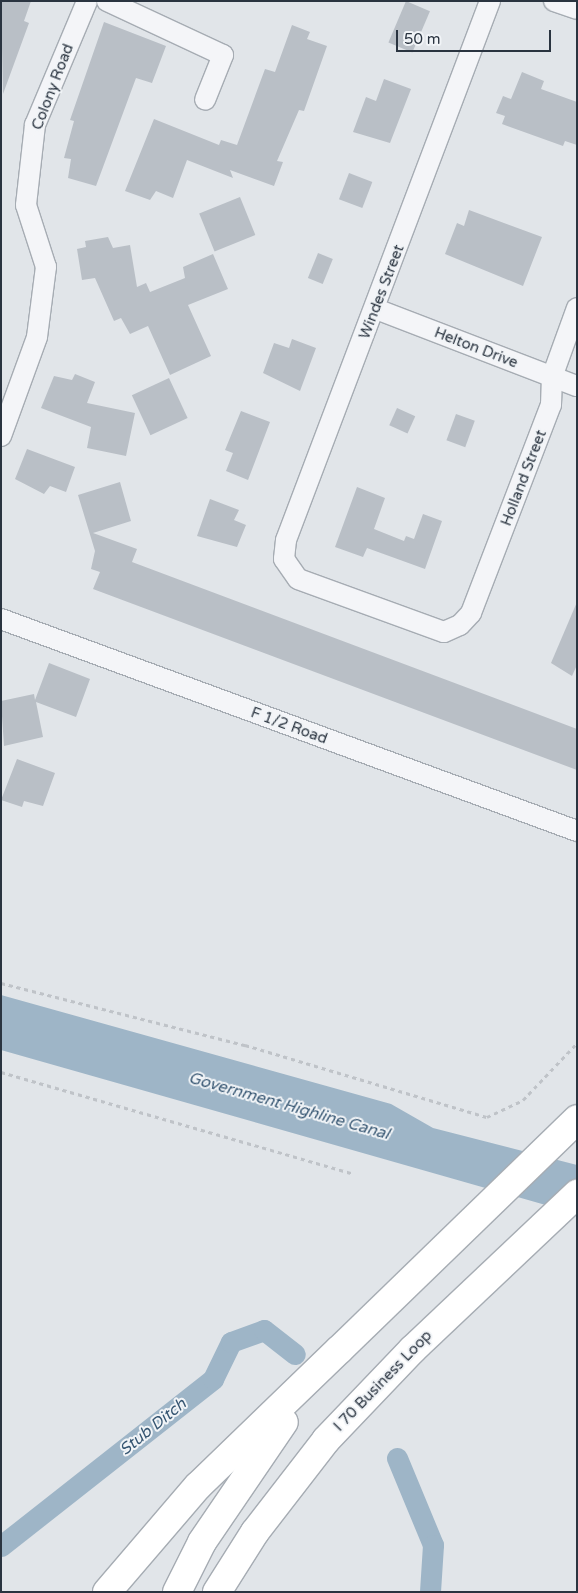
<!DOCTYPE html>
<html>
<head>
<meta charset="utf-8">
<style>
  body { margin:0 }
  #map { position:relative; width:578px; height:1593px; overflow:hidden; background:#e1e5e9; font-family:"Varela Round",sans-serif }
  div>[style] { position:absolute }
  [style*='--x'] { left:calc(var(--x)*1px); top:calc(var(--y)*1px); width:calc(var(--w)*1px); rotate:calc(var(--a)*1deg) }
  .water>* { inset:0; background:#9eb5c7 }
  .canal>* { height:21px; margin:-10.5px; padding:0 10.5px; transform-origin:10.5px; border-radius:10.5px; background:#9eb5c7 }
  .building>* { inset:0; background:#b9bfc6; transform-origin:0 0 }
  .path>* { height:3px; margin-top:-1.5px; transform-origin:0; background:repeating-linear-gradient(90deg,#bfc3c8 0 4px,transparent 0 8px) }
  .roads { filter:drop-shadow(1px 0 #a6acb3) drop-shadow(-1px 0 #a6acb3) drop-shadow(0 1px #a6acb3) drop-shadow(0 -1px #a6acb3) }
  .street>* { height:20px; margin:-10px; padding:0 10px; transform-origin:10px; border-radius:10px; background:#f4f5f8 }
  .primary>* { height:28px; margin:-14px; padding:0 14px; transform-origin:14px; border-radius:14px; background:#fff }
  .highway>* { height:28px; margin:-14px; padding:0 14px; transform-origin:14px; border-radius:14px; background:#fff }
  span { translate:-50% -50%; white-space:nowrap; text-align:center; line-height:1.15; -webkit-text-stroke:4px #f1f4f7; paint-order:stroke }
  .street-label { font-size:15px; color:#2a3440 }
  .water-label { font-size:16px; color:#365672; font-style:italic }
  .frame { position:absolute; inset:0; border:2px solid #2a3440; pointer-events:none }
  .scale { position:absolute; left:396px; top:30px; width:155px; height:22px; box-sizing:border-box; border:2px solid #2a3440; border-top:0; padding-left:6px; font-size:15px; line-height:18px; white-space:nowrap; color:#2a3440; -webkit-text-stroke:4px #f1f4f7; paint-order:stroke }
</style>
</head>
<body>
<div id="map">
  <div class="water">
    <div style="clip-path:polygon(1px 995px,391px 1104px,433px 1128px,577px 1165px,577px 1214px,1px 1050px)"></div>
  </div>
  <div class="canal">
    <div style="--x:397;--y:1458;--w:94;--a:67.5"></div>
    <div style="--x:433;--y:1545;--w:47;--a:93.7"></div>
    <div style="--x:1;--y:1546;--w:270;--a:-38.2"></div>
    <div style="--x:213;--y:1379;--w:41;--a:-64.1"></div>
    <div style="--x:231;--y:1342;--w:35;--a:-20"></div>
    <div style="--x:264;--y:1330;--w:39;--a:38"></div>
  </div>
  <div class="building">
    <div style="clip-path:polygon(1px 1px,31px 1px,24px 21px,29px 23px,3px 94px)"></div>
    <div style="left:406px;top:1px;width:26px;height:45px;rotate:23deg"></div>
    <div style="clip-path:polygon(104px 22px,166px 46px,152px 83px,136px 78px,96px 186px,68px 178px,71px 159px,64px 158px,74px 121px,70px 120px)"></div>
    <div style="clip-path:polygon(292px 25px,310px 32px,307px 39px,327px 46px,304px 111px,299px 110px,277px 161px,283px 162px,274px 186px,230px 170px,233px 178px,187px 160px,173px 198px,156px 191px,150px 200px,125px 191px,154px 119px,219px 145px,221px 140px,237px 145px,265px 69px,275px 72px)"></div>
    <div style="clip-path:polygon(522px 72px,544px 81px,541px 89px,577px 102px,577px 145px,565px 141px,563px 146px,502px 124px,505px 116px,496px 113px,503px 96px,511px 99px)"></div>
    <div style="clip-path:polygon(384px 79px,411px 89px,390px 143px,353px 132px,366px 97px,376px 101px)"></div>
    <div style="left:349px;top:173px;width:25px;height:28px;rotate:21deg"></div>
    <div style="left:240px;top:197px;width:41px;height:44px;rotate:68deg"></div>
    <div style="clip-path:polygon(469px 210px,542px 237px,523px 286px,445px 254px,457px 223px,464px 226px)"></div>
    <div style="clip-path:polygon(108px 237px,113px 248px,130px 245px,137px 287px,146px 283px,150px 292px,185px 278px,183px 267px,213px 254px,228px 289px,188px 305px,211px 356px,170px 375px,148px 326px,130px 334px,121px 318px,114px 321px,95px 278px,82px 280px,77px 249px,86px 247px,85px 241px)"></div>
    <div style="left:318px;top:253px;width:16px;height:27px;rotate:22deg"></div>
    <div style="clip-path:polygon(292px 339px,316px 348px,300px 391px,263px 373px,274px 343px,289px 348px)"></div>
    <div style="clip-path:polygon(75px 374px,95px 382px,87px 403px,135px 413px,126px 456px,87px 448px,91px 427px,41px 408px,54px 376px,72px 380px)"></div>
    <div style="left:169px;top:378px;width:44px;height:41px;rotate:65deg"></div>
    <div style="left:397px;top:408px;width:20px;height:19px;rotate:24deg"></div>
    <div style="clip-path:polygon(241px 411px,270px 422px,248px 480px,226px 471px,233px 453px,225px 450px)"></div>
    <div style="left:456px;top:414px;width:20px;height:28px;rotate:20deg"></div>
    <div style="clip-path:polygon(27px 449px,75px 467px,66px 492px,50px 486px,44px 494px,15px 479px)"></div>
    <div style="clip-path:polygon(120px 482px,131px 521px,93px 533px,137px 549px,132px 562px,577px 729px,577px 770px,93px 589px,100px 572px,91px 569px,95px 551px,78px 495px)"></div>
    <div style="clip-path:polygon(357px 487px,385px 498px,374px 529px,404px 541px,406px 536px,414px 539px,423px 514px,442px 521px,425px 569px,367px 548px,363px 557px,335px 547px)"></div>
    <div style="clip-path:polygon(210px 499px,239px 510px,234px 520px,246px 525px,237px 547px,197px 536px)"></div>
    <div style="clip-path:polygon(577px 602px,577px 665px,572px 676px,551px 663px)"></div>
    <div style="clip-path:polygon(49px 663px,90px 679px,76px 717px,36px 702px,43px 737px,4px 746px,1px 701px,34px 694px,35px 700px)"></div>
    <div style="clip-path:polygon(17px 759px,55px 773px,43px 806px,24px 801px,22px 807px,1px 800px)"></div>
  </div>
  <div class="path">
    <div style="--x:1;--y:983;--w:252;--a:14.3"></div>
    <div style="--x:245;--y:1045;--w:252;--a:16.6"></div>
    <div style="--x:487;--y:1117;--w:40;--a:-25"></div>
    <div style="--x:523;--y:1100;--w:79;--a:-46.5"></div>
    <div style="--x:1;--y:1072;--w:365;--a:16.1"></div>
  </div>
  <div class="roads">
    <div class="street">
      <div style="--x:107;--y:1;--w:128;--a:25"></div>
      <div style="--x:223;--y:55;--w:48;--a:111.8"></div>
      <div style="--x:490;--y:1;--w:576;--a:110.73"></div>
      <div style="--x:286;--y:540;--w:19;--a:96"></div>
      <div style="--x:284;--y:559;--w:24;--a:55"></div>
      <div style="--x:298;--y:579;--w:155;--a:20"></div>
      <div style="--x:444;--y:632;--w:17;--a:-24"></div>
      <div style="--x:460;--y:625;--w:16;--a:-47"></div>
      <div style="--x:471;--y:613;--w:223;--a:-69"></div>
      <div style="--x:551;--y:405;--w:28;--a:-88"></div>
      <div style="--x:552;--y:377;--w:73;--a:-70.1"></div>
      <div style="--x:554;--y:1;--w:24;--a:19"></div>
      <div style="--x:376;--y:309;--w:215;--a:21"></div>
      <div style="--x:1;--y:436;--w:105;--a:-70"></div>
      <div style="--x:37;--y:337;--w:71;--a:-82.7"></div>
      <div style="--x:46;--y:267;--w:65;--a:-107.9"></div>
      <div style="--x:26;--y:205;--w:81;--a:-83.6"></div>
      <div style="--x:35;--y:125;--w:134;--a:-67.2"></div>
      <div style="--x:1;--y:619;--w:614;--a:20.21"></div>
    </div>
    <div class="primary">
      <div style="--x:340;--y:1349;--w:330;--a:-44.1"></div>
      <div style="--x:217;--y:1592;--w:71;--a:-57.7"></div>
      <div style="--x:255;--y:1532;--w:116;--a:-52.3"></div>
      <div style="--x:326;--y:1440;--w:126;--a:-46.3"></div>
      <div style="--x:413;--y:1349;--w:226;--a:-43.4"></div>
    </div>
    <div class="highway">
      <div style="--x:107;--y:1592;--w:140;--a:-49.4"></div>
      <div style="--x:198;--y:1486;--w:197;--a:-44"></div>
      <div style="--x:177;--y:1592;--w:56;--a:-63.4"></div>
      <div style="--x:202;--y:1542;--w:145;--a:-55.7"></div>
    </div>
  </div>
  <div class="street-label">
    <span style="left:53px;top:87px;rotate:-69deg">Colony Road</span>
    <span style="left:382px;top:292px;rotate:-69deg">Windes Street</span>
    <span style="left:476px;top:348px;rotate:21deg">Helton Drive</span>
    <span style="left:524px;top:478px;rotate:-69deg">Holland Street</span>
    <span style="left:289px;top:726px;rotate:20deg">F 1/2 Road</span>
    <span style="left:383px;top:1381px;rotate:-46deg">I 70 Business Loop</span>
  </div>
  <div class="water-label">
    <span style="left:289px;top:1106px;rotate:16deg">Government Highline Canal</span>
    <span style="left:153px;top:1427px;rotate:-39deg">Stub Ditch</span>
  </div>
  <div class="frame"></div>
  <div class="scale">50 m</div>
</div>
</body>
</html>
